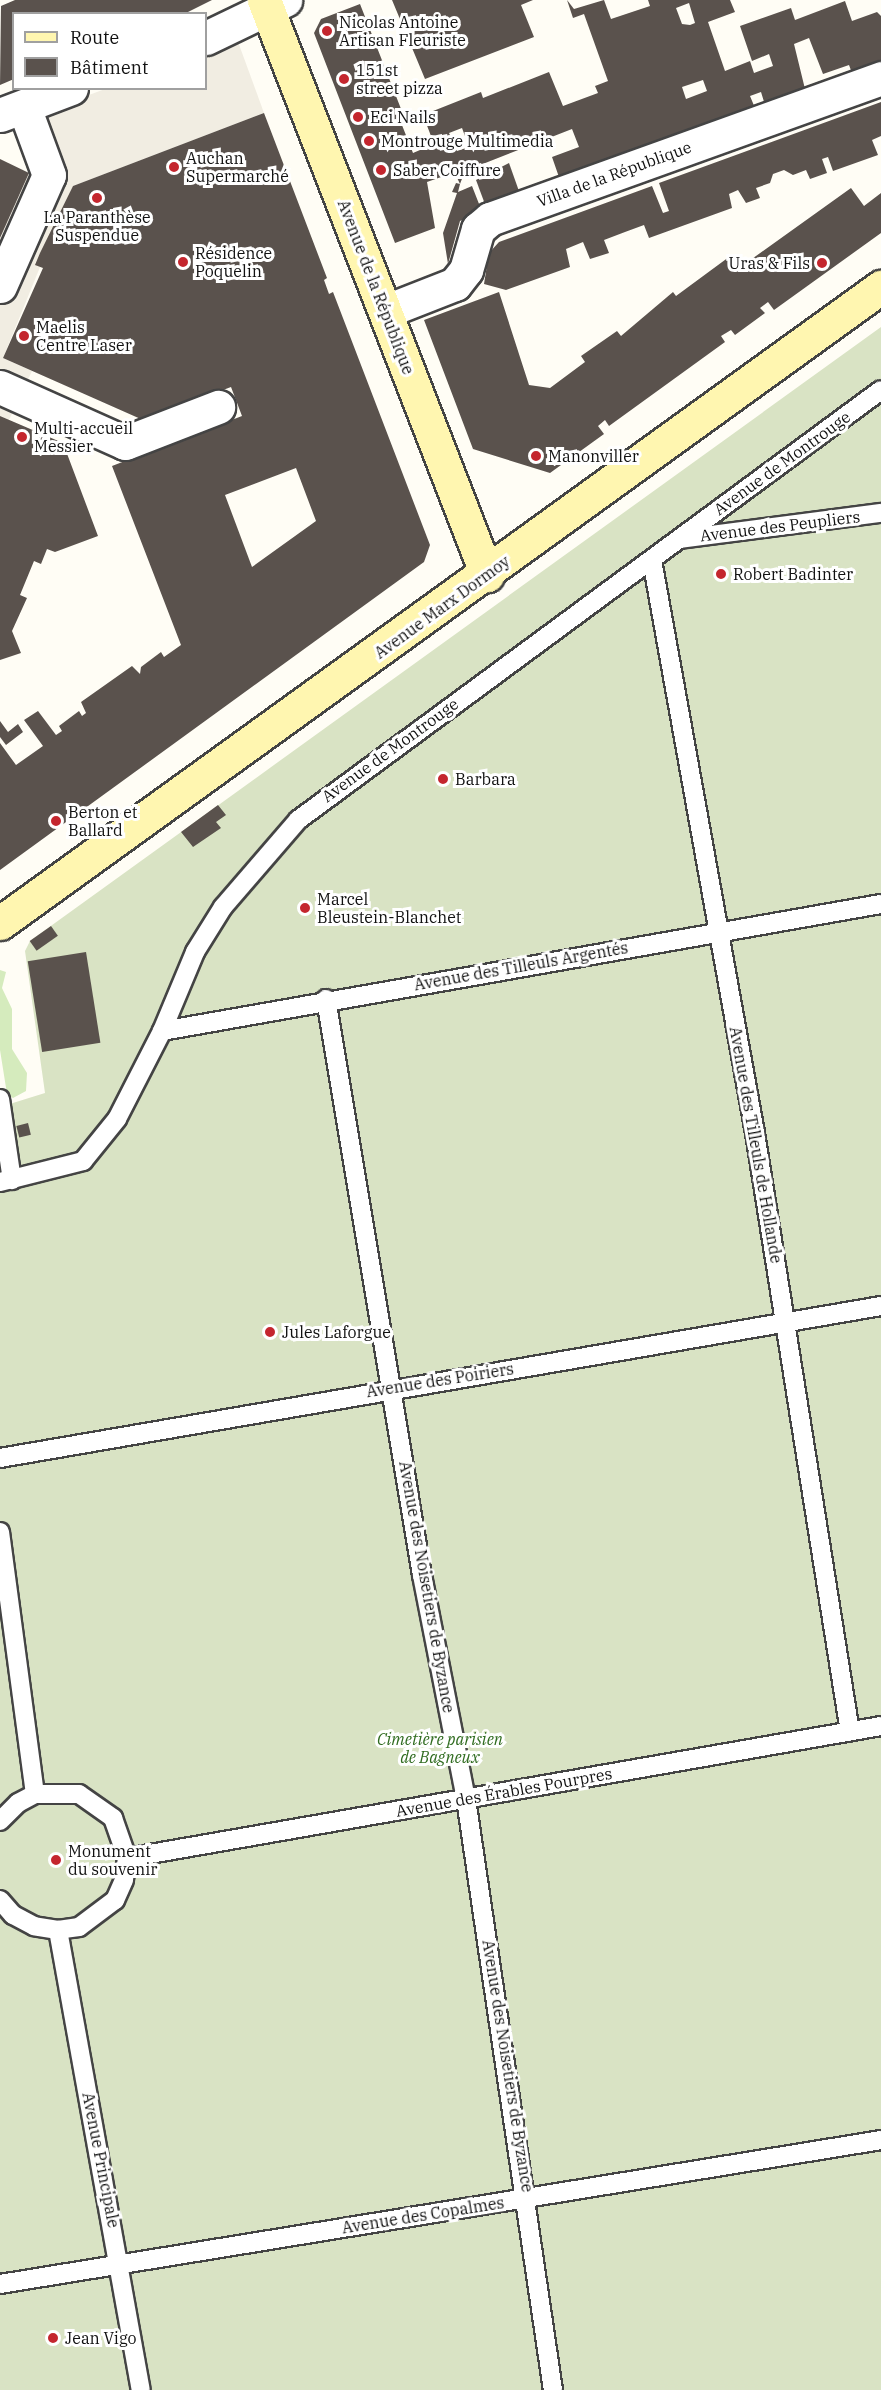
<!DOCTYPE html>
<html>
<head>
<meta charset="utf-8">
<style>
  body { margin:0 }
  #map { position:relative; width:881px; height:2390px; overflow:hidden; background:#fffdf5; font-family:"IBM Plex Serif",serif }
  div>[style] { position:absolute }
  [style*='--x'] { left:calc(var(--x)*1px); top:calc(var(--y)*1px); width:calc(var(--w)*1px); rotate:calc(var(--a)*1deg) }
  .green>* { inset:0; background:#d5ebbd }
  .cemetery>* { inset:0; background:#d9e3c4 }
  .plaza>* { inset:0; background:#f1ede2 }
  .building>* { inset:0; background:#5a524d; transform-origin:0 0 }
  .roads { filter:drop-shadow(2px 0 #444) drop-shadow(-2px 0 #444) drop-shadow(0 2px #444) drop-shadow(0 -2px #444) }
  .lane>* { height:18px; margin:-9px; padding:0 9px; transform-origin:9px; border-radius:9px; background:#fff }
  .street>* { height:33px; margin:-16.5px; padding:0 16.5px; transform-origin:16.5px; border-radius:16.5px; background:#fff }
  .secondary>* { height:33px; margin:-16.5px; padding:0 16.5px; transform-origin:16.5px; border-radius:16.5px; background:#fff6b0 }
  .dots>* { width:16px; height:16px; translate:-50% -50%; box-sizing:border-box; border:3px solid #fff; border-radius:50% }
  span { translate:-50% -50%; white-space:nowrap; text-align:center; line-height:1.15; -webkit-text-stroke:6px #fff; paint-order:stroke }
  .poi-label { font-size:16px; color:#111 }
  .left { translate:0 -50%; text-align:left }
  .right { translate:-100% -50%; text-align:right }
  .street-label { font-size:16px; color:#111 }
  .park-label { font-size:16px; color:#2f6b1f; font-style:italic }
  .legend { position:absolute; left:12px; top:12px; width:195px; height:78px; box-sizing:border-box; background:#fff; border:2px solid #a0a0a0; margin:0; padding:8px 10px; list-style:none; font-size:18px; color:#111 }
  .legend li { display:flex; align-items:center; gap:12px; height:30px }
  .legend b { width:30px; border:2px solid #a0a0a0 }
</style>
</head>
<body>
<div id="map">
  <div class="green">
    <div style="clip-path:polygon(0 970px,6px 972px,2px 988px,12px 1009px,12px 1049px,27px 1073px,26px 1091px,13px 1098px,7px 1094px,0 1050px)"></div>
  </div>
  <div class="cemetery">
    <div style="clip-path:polygon(881px 327px,881px 2390px,0 2390px,0 1107px,45px 1093px,25px 951px,30px 941px)"></div>
  </div>
  <div class="plaza">
    <div style="clip-path:polygon(237px 39px,264px 113px,73px 186px,3px 358px,32px 371px,9px 420px,0 416px,0 238px,29px 173px,12px 124px,105px 89px,206px 88px,206px 51px)"></div>
  </div>
  <div class="building">
    <div style="clip-path:polygon(15px 0,212px 0,184px 14px,14px 14px,14px 79px,0 85px,1px 6px)"></div>
    <div style="clip-path:polygon(392px 0,533px 0,521px 5px,534px 37px,425px 79px)"></div>
    <div style="clip-path:polygon(evenodd,567px 0,574px 9px,604px 0,611px 19px,650px 6px,648px 0,730px 0,735px 12px,708px 22px,725px 71px,750px 61px,754px 73px,773px 66px,769px 54px,752px 61px,740px 26px,791px 8px,795px 20px,845px 1px,852px 21px,877px 12px,881px 16px,881px 62px,852px 73px,849px 65px,823px 74px,809px 38px,794px 44px,805px 89px,765px 105px,761px 92px,750px 96px,755px 108px,560px 180px,552px 157px,579px 147px,572px 129px,465px 171px,460px 184px,452px 167px,444px 169px,444px 176px,427px 182px,435px 228px,395px 243px,314px 33px,321px 19px,360px 4px,403px 114px,398px 115px,413px 153px,434px 144px,423px 115px,481px 92px,483px 98px,549px 72px,563px 106px,598px 93px,595px 86px,608px 81px,584px 14px,573px 18px,567px 0,689px 3px,695px 23px,690px 25px,682px 24px,676px 8px,689px 3px,567px 0,703px 80px,707px 91px,686px 99px,682px 87px,703px 80px,567px 0,462px 128px,469px 147px,457px 151px,449px 133px,462px 128px)"></div>
    <div style="clip-path:polygon(881px 102px,881px 136px,872px 140px,878px 155px,833px 171px,828px 157px,822px 159px,827px 173px,810px 179px,806px 170px,793px 175px,784px 170px,773px 174px,770px 183px,756px 188px,760px 198px,746px 203px,738px 190px,729px 194px,732px 208px,649px 238px,644px 225px,625px 232px,604px 240px,609px 253px,590px 259px,583px 242px,566px 249px,570px 267px,506px 290px,484px 284px,489px 253px,499px 242px,652px 186px,663px 213px,669px 211px,659px 183px)"></div>
    <div style="clip-path:polygon(evenodd,264px 113px,327px 278px,324px 280px,329px 294px,333px 292px,430px 545px,424px 562px,0 870px,0 743px,16px 765px,43px 746px,24px 720px,38px 711px,56px 735px,62px 731px,59px 726px,79px 711px,82px 716px,86px 713px,81px 702px,132px 666px,140px 674px,141px 667px,161px 652px,164px 657px,181px 645px,112px 466px,242px 416px,231px 387px,143px 420px,3px 358px,43px 268px,35px 265px,40px 253px,73px 186px,264px 113px,296px 468px,316px 521px,252px 567px,225px 495px,296px 468px)"></div>
    <div style="clip-path:polygon(0 159px,29px 173px,0 238px)"></div>
    <div style="clip-path:polygon(509px 163px,520px 194px,486px 207px,476px 180px)"></div>
    <div style="clip-path:polygon(456px 183px,460px 184px,458px 192px,472px 186px,481px 209px,460px 221px,448px 264px,443px 233px,457px 193px,452px 192px)"></div>
    <div style="clip-path:polygon(851px 188px,864px 206px,881px 193px,881px 233px,774px 310px,768px 302px,760px 308px,765px 313px,735px 335px,731px 330px,721px 336px,725px 342px,609px 426px,605px 420px,598px 426px,604px 434px,550px 473px,473px 449px,424px 320px,499px 292px,529px 385px,550px 388px,585px 362px,581px 356px,617px 331px,621px 336px,673px 292px,676px 296px,733px 254px,742px 266px)"></div>
    <div style="clip-path:polygon(0 416px,63px 443px,98px 536px,55px 552px,47px 549px,41px 564px,34px 561px,20px 595px,27px 598px,12px 631px,21px 653px,0 660px)"></div>
    <div style="clip-path:polygon(0 721px,8px 732px,18px 724px,23px 732px,6px 745px,0 737px)"></div>
    <div style="clip-path:polygon(218px 805px,226px 815px,216px 822px,221px 828px,193px 847px,181px 832px)"></div>
    <div style="left:51px;top:926px;width:12px;height:26px;rotate:55deg"></div>
    <div style="left:86px;top:952px;width:92px;height:59px;rotate:81deg"></div>
    <div style="left:28px;top:1123px;width:12px;height:12px;rotate:76deg"></div>
  </div>
  <div class="roads">
    <div class="lane">
      <div style="--x:680;--y:539;--w:203;--a:-7.4"></div>
      <div style="--x:652;--y:560;--w:582;--a:79.81"></div>
      <div style="--x:755;--y:1133;--w:606;--a:80.99"></div>
      <div style="--x:326;--y:999;--w:584;--a:80.54"></div>
      <div style="--x:422;--y:1575;--w:228;--a:78.9"></div>
      <div style="--x:466;--y:1799;--w:597;--a:81.63"></div>
      <div style="--x:162;--y:1031;--w:730;--a:-10.02"></div>
      <div style="--x:0;--y:1099;--w:82;--a:81.6"></div>
      <div style="--x:0;--y:1182;--w:86;--a:-14.2"></div>
      <div style="--x:83;--y:1161;--w:54;--a:-51"></div>
      <div style="--x:117;--y:1119;--w:99;--a:-62.9"></div>
      <div style="--x:162;--y:1031;--w:86;--a:-67.3"></div>
      <div style="--x:195;--y:952;--w:53;--a:-58.1"></div>
      <div style="--x:223;--y:907;--w:115;--a:-49.2"></div>
      <div style="--x:298;--y:820;--w:724;--a:-36.41"></div>
      <div style="--x:0;--y:1458;--w:894;--a:-9.79"></div>
      <div style="--x:0;--y:1532;--w:264;--a:82.4"></div>
      <div style="--x:0;--y:1821;--w:25;--a:-45"></div>
      <div style="--x:18;--y:1803;--w:19;--a:-28"></div>
      <div style="--x:35;--y:1794;--w:44;--a:0"></div>
      <div style="--x:79;--y:1794;--w:42;--a:35.2"></div>
      <div style="--x:113;--y:1818;--w:42;--a:70.7"></div>
      <div style="--x:127;--y:1858;--w:22;--a:98"></div>
      <div style="--x:124;--y:1880;--w:22;--a:114"></div>
      <div style="--x:115;--y:1900;--w:45;--a:143.1"></div>
      <div style="--x:79;--y:1927;--w:21;--a:172"></div>
      <div style="--x:58;--y:1930;--w:24;--a:-171"></div>
      <div style="--x:34;--y:1926;--w:24;--a:-152"></div>
      <div style="--x:13;--y:1915;--w:20;--a:-131"></div>
      <div style="--x:127;--y:1858;--w:765;--a:-9.93"></div>
      <div style="--x:58;--y:1930;--w:467;--a:79.8"></div>
      <div style="--x:0;--y:2284;--w:893;--a:-9.28"></div>
    </div>
    <div class="street">
      <div style="--x:206;--y:38;--w:88;--a:-25.7"></div>
      <div style="--x:0;--y:115;--w:76;--a:-20.8"></div>
      <div style="--x:0;--y:286;--w:121;--a:-66.2"></div>
      <div style="--x:49;--y:175;--w:61;--a:-110.2"></div>
      <div style="--x:386;--y:311;--w:74;--a:-21.4"></div>
      <div style="--x:455;--y:284;--w:18;--a:-52"></div>
      <div style="--x:466;--y:270;--w:43;--a:-73.7"></div>
      <div style="--x:478;--y:229;--w:16;--a:-40"></div>
      <div style="--x:490;--y:219;--w:416;--a:-19.8"></div>
      <div style="--x:0;--y:387;--w:137;--a:24.1"></div>
      <div style="--x:125;--y:443;--w:100;--a:-21.2"></div>
    </div>
    <div class="secondary">
      <div style="--x:264;--y:0;--w:617;--a:68.8"></div>
      <div style="--x:0;--y:923;--w:1087;--a:-35.83"></div>
    </div>
  </div>
  <div class="dots">
    <div style="left:327px;top:31px;background:#c4262e"></div>
    <div style="left:344px;top:79px;background:#c4262e"></div>
    <div style="left:358px;top:117px;background:#c4262e"></div>
    <div style="left:369px;top:141px;background:#c4262e"></div>
    <div style="left:174px;top:167px;background:#c4262e"></div>
    <div style="left:381px;top:170px;background:#c4262e"></div>
    <div style="left:97px;top:198px;background:#c4262e"></div>
    <div style="left:183px;top:262px;background:#c4262e"></div>
    <div style="left:822px;top:263px;background:#c4262e"></div>
    <div style="left:24px;top:336px;background:#c4262e"></div>
    <div style="left:22px;top:437px;background:#c4262e"></div>
    <div style="left:536px;top:456px;background:#c4262e"></div>
    <div style="left:721px;top:574px;background:#c4262e"></div>
    <div style="left:443px;top:779px;background:#c4262e"></div>
    <div style="left:56px;top:821px;background:#c4262e"></div>
    <div style="left:305px;top:908px;background:#c4262e"></div>
    <div style="left:270px;top:1332px;background:#c4262e"></div>
    <div style="left:56px;top:1860px;background:#c4262e"></div>
    <div style="left:53px;top:2338px;background:#c4262e"></div>
  </div>
  <div class="poi-label">
    <span class="left" style="left:339px;top:31px">Nicolas Antoine<br>Artisan Fleuriste</span>
    <span class="left" style="left:356px;top:79px">151st<br>street pizza</span>
    <span class="left" style="left:370px;top:117px">Eci Nails</span>
    <span class="left" style="left:381px;top:141px">Montrouge Multimedia</span>
    <span class="left" style="left:186px;top:167px">Auchan<br>Supermarché</span>
    <span class="left" style="left:393px;top:170px">Saber Coiffure</span>
    <span style="left:97px;top:226px">La Paranthèse<br>Suspendue</span>
    <span class="left" style="left:195px;top:262px">Résidence<br>Poquelin</span>
    <span class="right" style="left:810px;top:263px">Uras &amp; Fils</span>
    <span class="left" style="left:36px;top:336px">Maelis<br>Centre Laser</span>
    <span class="left" style="left:34px;top:437px">Multi-accueil<br>Messier</span>
    <span class="left" style="left:548px;top:456px">Manonviller</span>
    <span class="left" style="left:733px;top:574px">Robert Badinter</span>
    <span class="left" style="left:455px;top:779px">Barbara</span>
    <span class="left" style="left:68px;top:821px">Berton et<br>Ballard</span>
    <span class="left" style="left:317px;top:908px">Marcel<br>Bleustein-Blanchet</span>
    <span class="left" style="left:282px;top:1332px">Jules Laforgue</span>
    <span class="left" style="left:68px;top:1860px">Monument<br>du souvenir</span>
    <span class="left" style="left:65px;top:2338px">Jean Vigo</span>
  </div>
  <div class="street-label">
    <span style="left:614px;top:174px;rotate:-20deg">Villa de la République</span>
    <span style="left:376px;top:287px;rotate:69deg">Avenue de la République</span>
    <span style="left:782px;top:463px;rotate:-36deg">Avenue de Montrouge</span>
    <span style="left:780px;top:526px;rotate:-7deg">Avenue des Peupliers</span>
    <span style="left:442px;top:607px;rotate:-36deg">Avenue Marx Dormoy</span>
    <span style="left:390px;top:750px;rotate:-36deg">Avenue de Montrouge</span>
    <span style="left:521px;top:966px;rotate:-10deg">Avenue des Tilleuls Argentés</span>
    <span style="left:756px;top:1145px;rotate:80deg">Avenue des Tilleuls de Hollande</span>
    <span style="left:440px;top:1380px;rotate:-9deg">Avenue des Poiriers</span>
    <span style="left:427px;top:1587px;rotate:80deg">Avenue des Noisetiers de Byzance</span>
    <span style="left:504px;top:1792px;rotate:-10deg">Avenue des Érables Pourpres</span>
    <span style="left:508px;top:2066px;rotate:81deg">Avenue des Noisetiers de Byzance</span>
    <span style="left:101px;top:2160px;rotate:79deg">Avenue Principale</span>
    <span style="left:423px;top:2215px;rotate:-9deg">Avenue des Copalmes</span>
  </div>
  <div class="park-label">
    <span style="left:440px;top:1748px">Cimetière parisien<br>de Bagneux</span>
  </div>
  <ul class="legend">
  <li><b style="height:8px;background:#fff6b0"></b>Route</li>
  <li><b style="height:16px;background:#5a524d"></b>Bâtiment</li>
  </ul>
</div>
</body>
</html>
